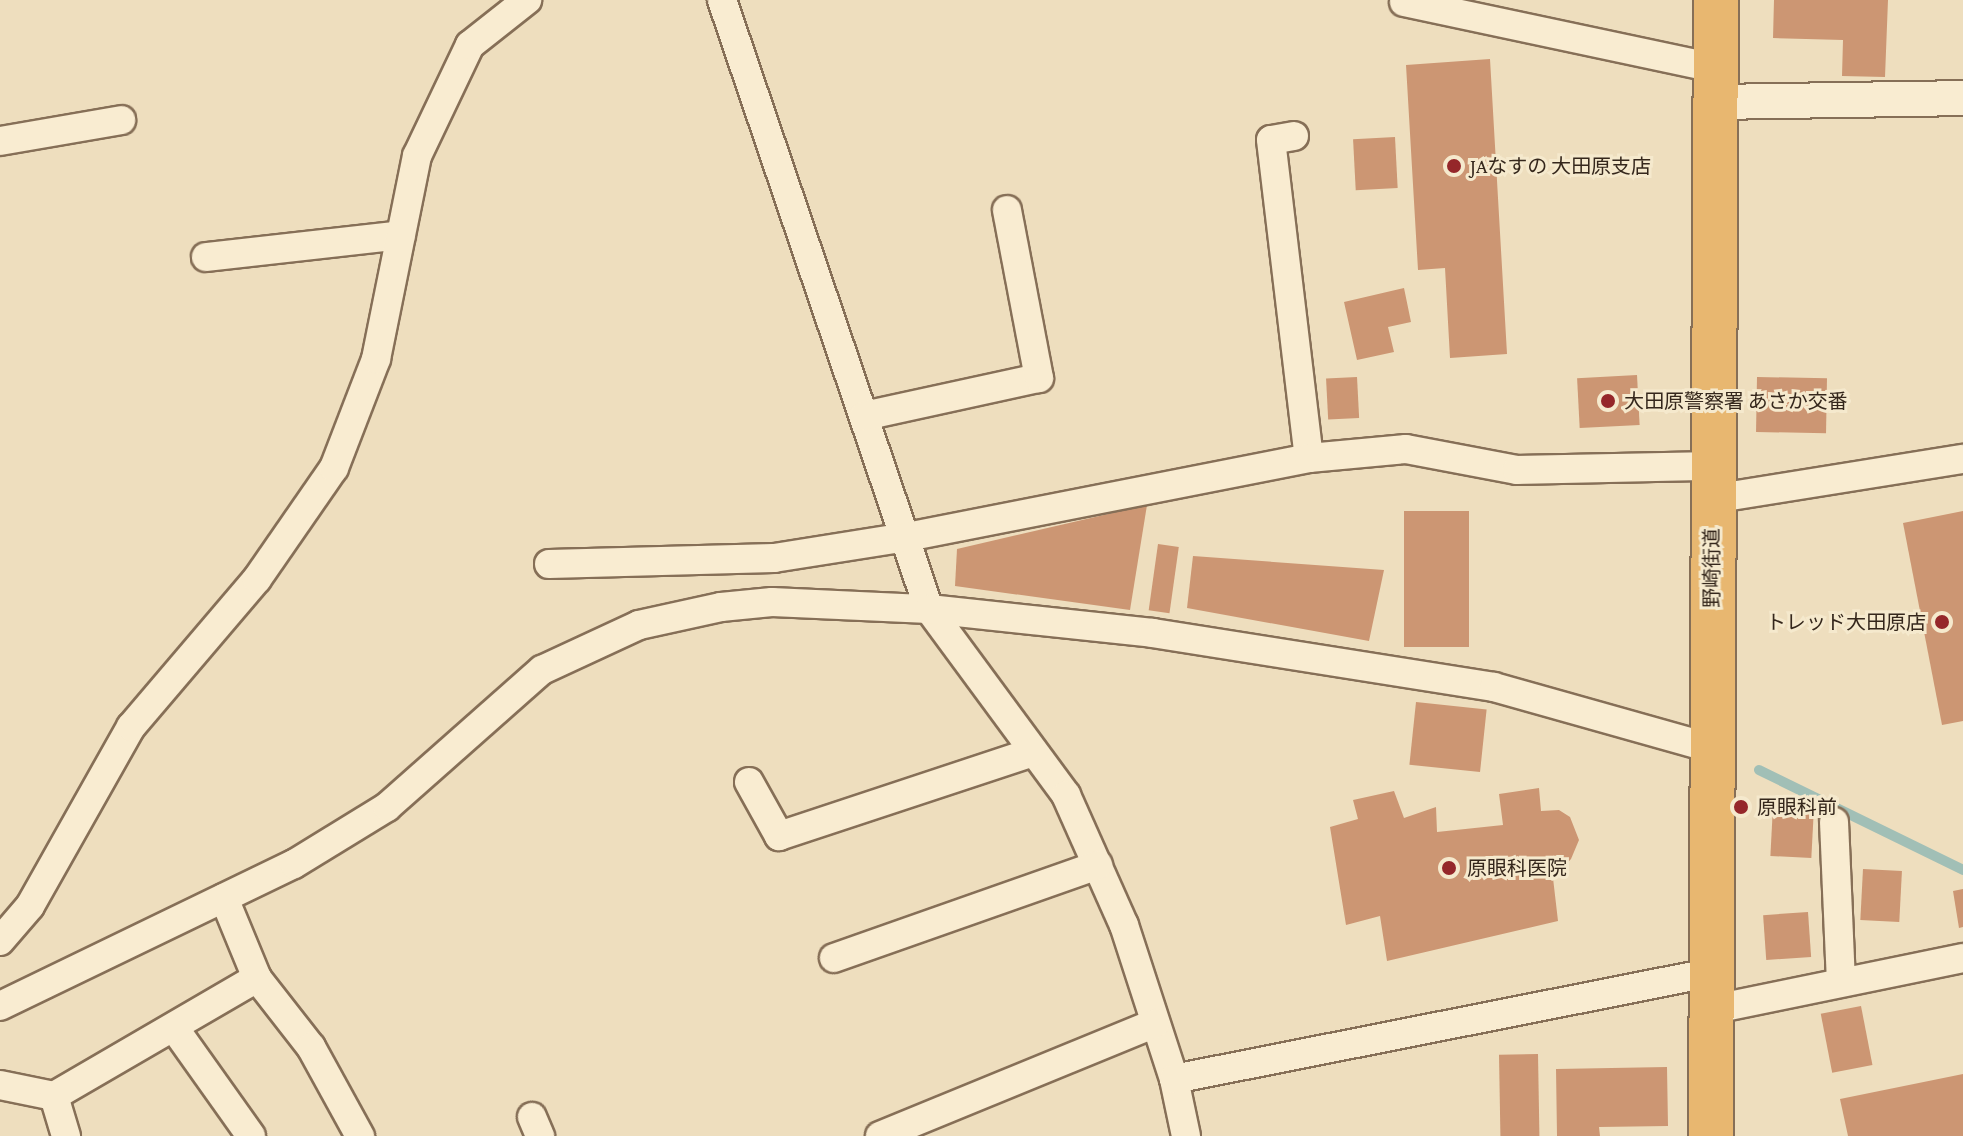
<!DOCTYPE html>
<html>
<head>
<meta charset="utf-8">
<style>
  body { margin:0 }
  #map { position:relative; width:1963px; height:1136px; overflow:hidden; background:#eedebe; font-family:"Crimson Pro","Noto Sans JP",serif }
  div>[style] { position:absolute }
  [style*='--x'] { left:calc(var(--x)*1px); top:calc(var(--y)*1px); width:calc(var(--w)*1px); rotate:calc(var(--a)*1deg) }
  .stream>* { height:10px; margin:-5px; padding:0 5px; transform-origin:5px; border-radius:5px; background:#a1bfb6 }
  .building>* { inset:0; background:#cc9673; transform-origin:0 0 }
  .roads { filter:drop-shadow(2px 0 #866f57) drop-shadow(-2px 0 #866f57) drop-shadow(0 2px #866f57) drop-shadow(0 -2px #866f57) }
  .minor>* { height:28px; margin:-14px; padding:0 14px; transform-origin:14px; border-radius:14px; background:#f9ecd1 }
  .tertiary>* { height:34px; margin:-17px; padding:0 17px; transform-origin:17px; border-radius:17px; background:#f9ecd1 }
  .trunk>* { height:44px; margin:-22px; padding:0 22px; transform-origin:22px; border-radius:22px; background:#e8b770 }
  .dots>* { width:22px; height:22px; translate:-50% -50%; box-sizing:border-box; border:4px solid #f5e9cd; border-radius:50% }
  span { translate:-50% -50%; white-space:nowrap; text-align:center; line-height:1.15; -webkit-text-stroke:6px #f5e9cd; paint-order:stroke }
  .poi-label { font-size:20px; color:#35271c }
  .left { translate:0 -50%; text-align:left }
  .right { translate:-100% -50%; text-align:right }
  .street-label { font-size:20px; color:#35271c }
</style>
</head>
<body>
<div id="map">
  <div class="stream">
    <div style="--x:1759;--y:770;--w:227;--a:26.1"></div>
  </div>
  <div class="building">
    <div style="clip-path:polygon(1774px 0,1888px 0,1885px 77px,1842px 76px,1843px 40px,1773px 38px)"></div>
    <div style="clip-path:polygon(1490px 59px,1507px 354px,1450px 358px,1445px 268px,1418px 270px,1406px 65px)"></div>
    <div style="left:1395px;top:137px;width:51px;height:42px;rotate:87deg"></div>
    <div style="clip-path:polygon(1404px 288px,1411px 322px,1388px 327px,1394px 352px,1357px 360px,1344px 302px)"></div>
    <div style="left:1637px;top:375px;width:50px;height:60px;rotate:87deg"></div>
    <div style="left:1357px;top:377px;width:41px;height:31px;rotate:87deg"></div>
    <div style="left:1757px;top:377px;width:70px;height:55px;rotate:1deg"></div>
    <div style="clip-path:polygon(1147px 505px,1130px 610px,955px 586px,957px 549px)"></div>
    <div style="left:1404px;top:511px;width:65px;height:136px"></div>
    <div style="clip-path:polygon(1963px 511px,1963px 721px,1942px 725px,1903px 523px)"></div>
    <div style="left:1158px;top:544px;width:21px;height:67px;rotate:8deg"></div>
    <div style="clip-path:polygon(1193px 556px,1384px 570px,1369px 641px,1187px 608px)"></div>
    <div style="left:1416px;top:702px;width:71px;height:63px;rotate:6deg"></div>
    <div style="clip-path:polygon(1539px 788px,1541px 811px,1559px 810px,1570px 817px,1579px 840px,1571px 859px,1553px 878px,1558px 921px,1387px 961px,1380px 916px,1346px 925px,1330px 827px,1358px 819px,1353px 800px,1394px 791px,1404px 818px,1436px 807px,1437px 832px,1503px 825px,1499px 794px)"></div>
    <div style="left:1773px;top:806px;width:41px;height:50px;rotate:3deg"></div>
    <div style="left:1863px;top:869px;width:39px;height:51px;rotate:3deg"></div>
    <div style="clip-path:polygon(1963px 889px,1963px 927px,1959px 928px,1953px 891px)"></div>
    <div style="left:1808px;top:912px;width:45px;height:45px;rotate:86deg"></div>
    <div style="left:1861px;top:1006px;width:60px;height:41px;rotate:79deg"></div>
    <div style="left:1538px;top:1054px;width:82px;height:39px;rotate:89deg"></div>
    <div style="clip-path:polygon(1667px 1067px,1668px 1126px,1599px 1127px,1600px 1136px,1557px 1136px,1556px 1069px)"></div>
    <div style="clip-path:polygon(1963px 1074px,1963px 1136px,1848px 1136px,1840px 1099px)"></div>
  </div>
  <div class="roads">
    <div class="minor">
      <div style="--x:722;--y:0;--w:643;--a:71.23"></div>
      <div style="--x:929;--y:609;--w:231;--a:53.6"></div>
      <div style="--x:1066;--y:795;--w:142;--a:66"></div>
      <div style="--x:1124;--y:925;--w:162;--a:72"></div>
      <div style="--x:1174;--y:1079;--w:58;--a:78.1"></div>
      <div style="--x:1404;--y:2;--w:318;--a:12"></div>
      <div style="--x:1294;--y:136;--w:23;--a:170"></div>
      <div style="--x:1271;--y:140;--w:320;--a:83.2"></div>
      <div style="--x:0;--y:141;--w:123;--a:-9.8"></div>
      <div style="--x:206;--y:257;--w:196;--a:-6.4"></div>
      <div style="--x:864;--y:416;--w:179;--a:-12.3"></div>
      <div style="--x:1039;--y:378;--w:171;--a:-100.8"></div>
      <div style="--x:1712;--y:499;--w:254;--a:-9.1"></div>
      <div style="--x:549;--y:564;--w:225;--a:-1.5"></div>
      <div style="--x:774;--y:558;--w:135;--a:-9"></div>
      <div style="--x:907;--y:537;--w:410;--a:-11.1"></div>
      <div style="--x:1309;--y:458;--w:97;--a:-5.3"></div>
      <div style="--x:1406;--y:449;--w:113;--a:10.7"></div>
      <div style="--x:1517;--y:470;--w:195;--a:-1.2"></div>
      <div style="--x:749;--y:782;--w:62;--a:60.9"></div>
      <div style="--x:779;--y:836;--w:268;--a:-18.3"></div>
      <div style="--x:1834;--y:822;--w:159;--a:87.5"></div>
      <div style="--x:224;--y:898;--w:87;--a:67.6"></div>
      <div style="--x:257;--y:978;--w:88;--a:52"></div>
      <div style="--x:311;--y:1047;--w:102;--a:61.2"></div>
      <div style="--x:0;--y:941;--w:46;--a:-49.4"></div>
      <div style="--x:30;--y:906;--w:206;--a:-60.6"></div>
      <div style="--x:131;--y:727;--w:194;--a:-49.6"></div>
      <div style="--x:257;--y:579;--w:135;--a:-55.3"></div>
      <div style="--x:334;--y:468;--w:117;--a:-68.9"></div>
      <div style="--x:376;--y:359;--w:207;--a:-78.6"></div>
      <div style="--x:417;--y:156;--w:123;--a:-64.5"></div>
      <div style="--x:470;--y:45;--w:73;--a:-38.3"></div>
      <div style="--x:834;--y:958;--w:280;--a:-19.4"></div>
      <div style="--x:0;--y:1006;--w:326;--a:-25.8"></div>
      <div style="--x:294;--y:864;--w:109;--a:-31.5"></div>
      <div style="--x:387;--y:807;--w:207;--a:-41.5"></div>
      <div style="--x:542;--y:670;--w:107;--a:-24.9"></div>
      <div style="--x:639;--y:625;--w:84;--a:-12.4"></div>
      <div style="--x:721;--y:607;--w:51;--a:-5.6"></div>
      <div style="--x:772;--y:602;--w:157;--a:2.6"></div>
      <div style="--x:929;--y:609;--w:225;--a:6.1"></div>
      <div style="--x:1153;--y:633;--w:345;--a:9"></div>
      <div style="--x:1494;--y:687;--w:225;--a:15.7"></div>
      <div style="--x:1710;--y:1010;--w:258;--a:-11.6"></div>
      <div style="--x:175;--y:1029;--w:131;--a:54.6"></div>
      <div style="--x:1174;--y:1079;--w:545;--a:-11.21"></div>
      <div style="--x:0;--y:1085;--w:55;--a:11.5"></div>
      <div style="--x:54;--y:1096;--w:235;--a:-30.2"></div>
      <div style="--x:54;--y:1096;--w:42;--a:73.3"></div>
      <div style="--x:532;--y:1117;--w:21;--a:67"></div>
      <div style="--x:880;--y:1136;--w:297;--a:-22.3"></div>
    </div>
    <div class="tertiary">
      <div style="--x:1715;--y:102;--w:248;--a:-0.9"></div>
    </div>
    <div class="trunk">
      <div style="--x:1711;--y:1136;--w:1136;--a:-89.75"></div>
    </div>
  </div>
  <div class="dots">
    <div style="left:1454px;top:166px;background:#95272a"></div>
    <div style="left:1608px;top:401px;background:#95272a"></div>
    <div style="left:1942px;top:622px;background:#95272a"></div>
    <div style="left:1741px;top:807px;background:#95272a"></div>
    <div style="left:1449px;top:868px;background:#95272a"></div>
  </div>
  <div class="poi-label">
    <span class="left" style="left:1470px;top:166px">JAなすの 大田原支店</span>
    <span class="left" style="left:1624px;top:401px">大田原警察署 あさか交番</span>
    <span class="right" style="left:1926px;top:622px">トレッド大田原店</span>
    <span class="left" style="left:1757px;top:807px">原眼科前</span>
    <span class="left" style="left:1467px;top:868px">原眼科医院</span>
  </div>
  <div class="street-label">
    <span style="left:1712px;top:568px;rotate:-90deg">野崎街道</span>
  </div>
</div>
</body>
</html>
